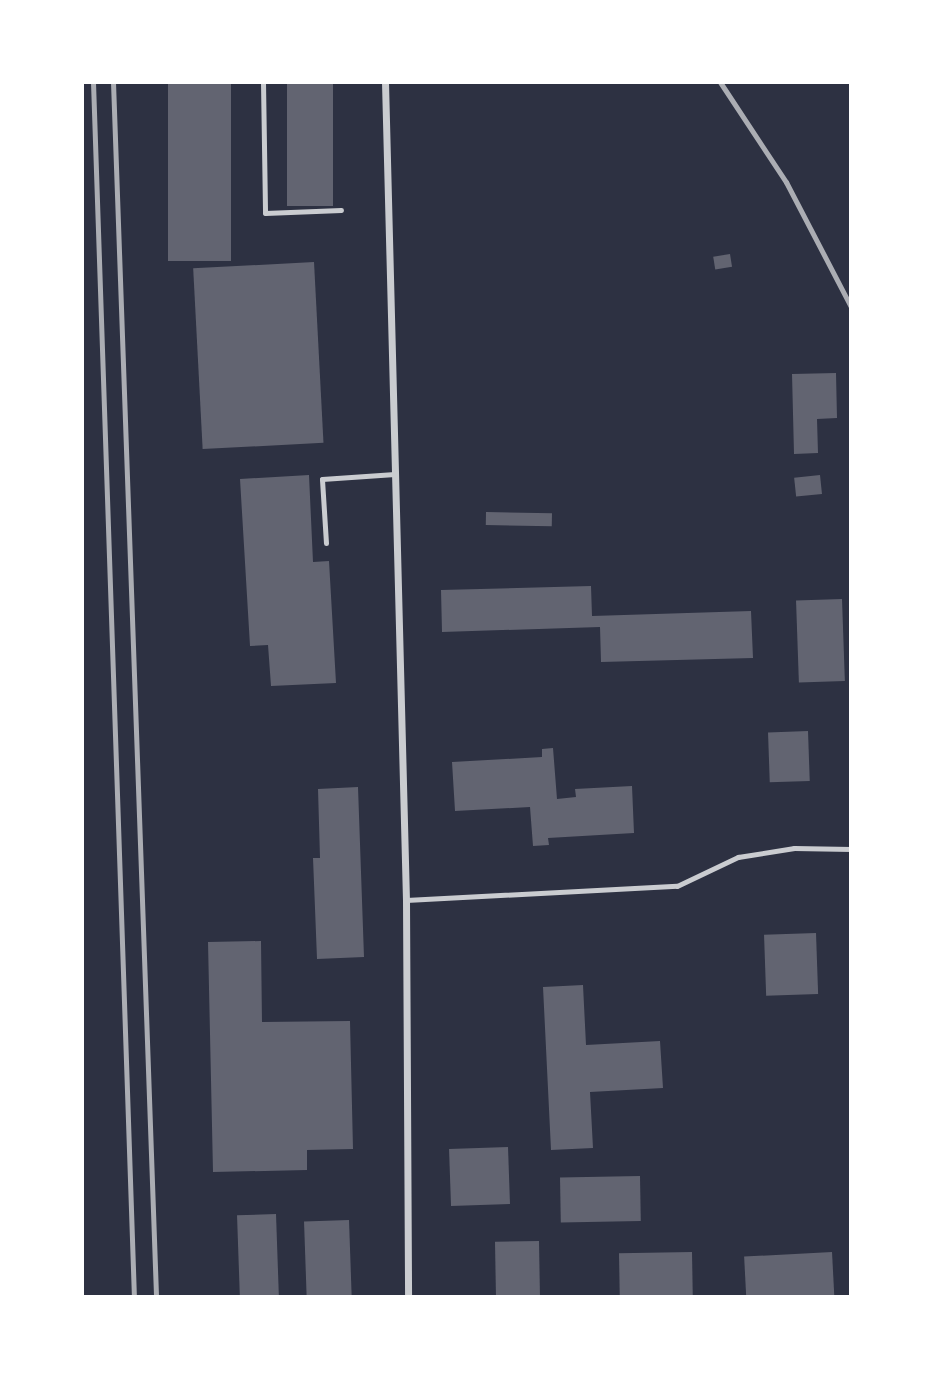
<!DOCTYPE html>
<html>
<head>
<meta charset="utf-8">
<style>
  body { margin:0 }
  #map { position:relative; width:933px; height:1379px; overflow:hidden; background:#2d3142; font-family:Manrope,sans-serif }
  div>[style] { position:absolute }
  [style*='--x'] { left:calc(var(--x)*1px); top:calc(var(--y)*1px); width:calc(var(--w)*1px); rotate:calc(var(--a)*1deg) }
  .building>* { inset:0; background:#626471; transform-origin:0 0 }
  .service>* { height:5px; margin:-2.5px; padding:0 2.5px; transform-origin:2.5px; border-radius:2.5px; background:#caccd0 }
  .minor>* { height:7px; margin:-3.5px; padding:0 3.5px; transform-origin:3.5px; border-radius:3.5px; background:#caccd0 }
  .rail>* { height:5px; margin:-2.5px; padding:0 2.5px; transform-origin:2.5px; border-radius:2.5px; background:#abadb3 }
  span { translate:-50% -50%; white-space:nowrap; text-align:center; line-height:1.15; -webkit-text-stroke:7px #fff; paint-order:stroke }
  .frame { position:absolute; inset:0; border:84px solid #fff; pointer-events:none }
</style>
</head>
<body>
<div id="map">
  <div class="building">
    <div style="left:168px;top:82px;width:63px;height:179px"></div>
    <div style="left:287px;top:82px;width:46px;height:124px"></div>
    <div style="left:730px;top:254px;width:13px;height:17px;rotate:81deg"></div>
    <div style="left:314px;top:262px;width:181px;height:121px;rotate:87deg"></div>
    <div style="clip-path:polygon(836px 373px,837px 418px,817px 419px,818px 453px,794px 454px,792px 374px)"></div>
    <div style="clip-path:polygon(309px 475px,313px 562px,329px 561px,336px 683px,271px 686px,268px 645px,250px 646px,240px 479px)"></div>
    <div style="left:820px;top:475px;width:19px;height:26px;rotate:84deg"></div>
    <div style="left:486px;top:512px;width:66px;height:13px;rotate:1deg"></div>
    <div style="clip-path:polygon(591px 586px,592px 616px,751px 611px,753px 658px,601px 662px,600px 627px,442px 632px,441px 590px)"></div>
    <div style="left:842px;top:599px;width:82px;height:46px;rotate:88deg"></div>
    <div style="left:808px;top:731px;width:50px;height:40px;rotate:88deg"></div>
    <div style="clip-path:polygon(553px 748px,557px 799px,576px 797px,575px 789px,632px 786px,634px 833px,548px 838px,549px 845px,533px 846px,530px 807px,455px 811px,452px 762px,542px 757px,542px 749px)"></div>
    <div style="clip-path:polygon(358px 787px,364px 957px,317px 959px,313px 858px,320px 858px,318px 789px)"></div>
    <div style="left:816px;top:933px;width:61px;height:52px;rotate:88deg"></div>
    <div style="clip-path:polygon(261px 941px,262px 1022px,350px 1021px,353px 1149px,307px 1150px,307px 1170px,213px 1172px,208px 942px)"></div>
    <div style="clip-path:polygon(583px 985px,586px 1045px,660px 1041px,663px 1088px,590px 1092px,593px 1148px,551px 1150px,543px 987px)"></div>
    <div style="left:508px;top:1147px;width:57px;height:59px;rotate:88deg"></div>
    <div style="left:640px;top:1176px;width:45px;height:80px;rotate:89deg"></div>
    <div style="left:276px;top:1214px;width:83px;height:39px;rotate:88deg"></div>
    <div style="left:349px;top:1220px;width:77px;height:45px;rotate:88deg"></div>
    <div style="left:539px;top:1241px;width:56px;height:44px;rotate:89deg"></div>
    <div style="left:692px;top:1252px;width:45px;height:73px;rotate:89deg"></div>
    <div style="left:832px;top:1252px;width:45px;height:88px;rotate:87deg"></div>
  </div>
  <div class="service">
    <div style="--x:263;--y:82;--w:131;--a:89.1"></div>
    <div style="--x:265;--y:213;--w:76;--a:-2.3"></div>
    <div style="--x:326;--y:543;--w:64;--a:-93.6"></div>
    <div style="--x:322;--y:479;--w:73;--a:-3.9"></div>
    <div style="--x:406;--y:900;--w:271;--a:-3"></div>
    <div style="--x:677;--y:886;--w:68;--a:-25.4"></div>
    <div style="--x:738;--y:857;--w:57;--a:-9.1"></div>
    <div style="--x:794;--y:848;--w:57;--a:1"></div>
  </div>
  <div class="minor">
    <div style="--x:385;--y:82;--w:818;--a:88.53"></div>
    <div style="--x:406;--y:900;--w:397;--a:89.7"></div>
  </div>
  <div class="rail">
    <div style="--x:93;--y:82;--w:1216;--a:88.07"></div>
    <div style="--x:113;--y:82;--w:1216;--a:87.97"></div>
    <div style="--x:720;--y:82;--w:120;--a:56.6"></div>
    <div style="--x:786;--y:182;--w:141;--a:62.5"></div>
  </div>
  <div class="frame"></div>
</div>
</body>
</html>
